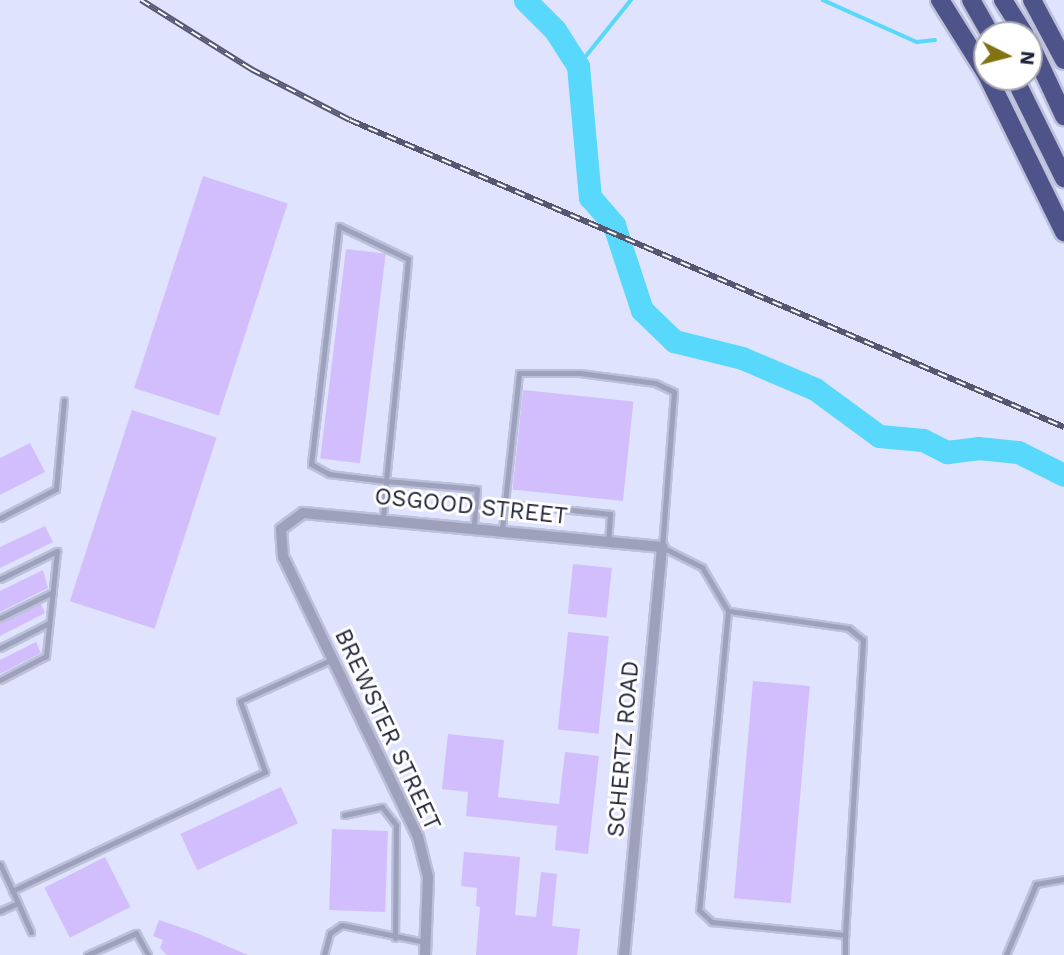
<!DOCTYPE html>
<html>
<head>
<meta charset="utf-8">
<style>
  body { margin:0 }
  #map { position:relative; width:1064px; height:955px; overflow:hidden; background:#dfe3fd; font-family:"Work Sans",sans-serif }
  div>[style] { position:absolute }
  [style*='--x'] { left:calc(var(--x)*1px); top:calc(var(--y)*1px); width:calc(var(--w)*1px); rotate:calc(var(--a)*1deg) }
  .stream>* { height:3.5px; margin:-1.75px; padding:0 1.75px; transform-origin:1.75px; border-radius:1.75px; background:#58d8fa }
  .river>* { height:23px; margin:-11.5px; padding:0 11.5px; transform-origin:11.5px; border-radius:11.5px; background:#58d8fa }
  .building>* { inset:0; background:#d2befd; transform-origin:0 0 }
  .roads { filter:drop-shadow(2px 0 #bcc0da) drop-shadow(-2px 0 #bcc0da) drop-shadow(0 2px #bcc0da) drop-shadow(0 -2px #bcc0da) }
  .service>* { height:5px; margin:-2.5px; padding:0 2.5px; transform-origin:2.5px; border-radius:2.5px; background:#9da1bc }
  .minor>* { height:10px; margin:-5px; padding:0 5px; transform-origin:5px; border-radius:5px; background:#9da1bc }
  .motorway>* { height:18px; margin:-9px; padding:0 9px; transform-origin:9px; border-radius:9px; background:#4e5389 }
  .rail>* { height:6px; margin-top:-3px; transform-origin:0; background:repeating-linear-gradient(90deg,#fff 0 10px,#54576f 0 20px); box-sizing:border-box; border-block:2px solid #54576f }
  span { translate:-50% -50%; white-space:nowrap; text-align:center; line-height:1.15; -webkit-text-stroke:6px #fff; paint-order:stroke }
  .street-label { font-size:23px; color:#1f2138 }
  .north { position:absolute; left:973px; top:21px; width:70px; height:70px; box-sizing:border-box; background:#fff; border:2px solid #a5a6af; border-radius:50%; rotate:96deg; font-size:19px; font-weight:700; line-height:28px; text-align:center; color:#1f2138 }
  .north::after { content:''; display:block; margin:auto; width:24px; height:32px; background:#827212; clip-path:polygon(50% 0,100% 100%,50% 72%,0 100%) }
</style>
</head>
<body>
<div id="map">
  <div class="stream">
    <div style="--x:823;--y:0;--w:103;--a:24.1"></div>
    <div style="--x:917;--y:42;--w:18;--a:-6"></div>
    <div style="--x:578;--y:66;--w:85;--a:-51.2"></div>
  </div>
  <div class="river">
    <div style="--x:525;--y:0;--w:42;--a:45"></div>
    <div style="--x:555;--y:30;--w:43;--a:57.4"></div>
    <div style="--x:578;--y:66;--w:132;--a:84.8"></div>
    <div style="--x:590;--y:197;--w:37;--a:49"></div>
    <div style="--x:614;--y:225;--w:89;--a:71.8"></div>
    <div style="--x:642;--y:310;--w:45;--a:44.1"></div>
    <div style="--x:674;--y:341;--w:70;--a:14"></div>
    <div style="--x:742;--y:358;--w:79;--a:23"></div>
    <div style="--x:815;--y:389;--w:79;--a:36.3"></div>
    <div style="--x:879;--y:436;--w:44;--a:5.2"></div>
    <div style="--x:923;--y:440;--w:27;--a:27"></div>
    <div style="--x:947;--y:452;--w:31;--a:-7"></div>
    <div style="--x:978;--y:448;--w:40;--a:5.7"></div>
    <div style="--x:1018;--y:452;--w:51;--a:26.6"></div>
  </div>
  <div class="building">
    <div style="left:203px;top:176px;width:89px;height:223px;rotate:18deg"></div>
    <div style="left:346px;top:249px;width:40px;height:211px;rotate:7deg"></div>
    <div style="left:523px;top:390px;width:111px;height:100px;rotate:6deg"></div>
    <div style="left:132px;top:410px;width:89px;height:201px;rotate:18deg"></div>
    <div style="clip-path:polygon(30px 443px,45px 472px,0 495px,0 458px)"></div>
    <div style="clip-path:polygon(45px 526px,53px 542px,0 568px,0 547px)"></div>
    <div style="left:573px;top:564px;width:39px;height:50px;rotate:6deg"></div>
    <div style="clip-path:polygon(43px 570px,48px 588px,0 612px,0 591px)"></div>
    <div style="clip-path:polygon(41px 604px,45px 613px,0 636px,0 623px)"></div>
    <div style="left:568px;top:632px;width:41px;height:98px;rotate:6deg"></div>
    <div style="clip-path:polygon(36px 642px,41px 653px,0 674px,0 660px)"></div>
    <div style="left:753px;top:681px;width:57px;height:218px;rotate:5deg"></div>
    <div style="clip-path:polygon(448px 734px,504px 740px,498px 797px,559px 804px,565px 752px,599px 756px,588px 854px,555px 850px,557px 826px,466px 816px,468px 792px,442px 789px)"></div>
    <div style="left:281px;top:787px;width:40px;height:111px;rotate:65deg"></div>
    <div style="left:332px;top:829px;width:56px;height:81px;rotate:2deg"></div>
    <div style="clip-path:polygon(464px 852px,520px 857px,515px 915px,536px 917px,541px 872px,557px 874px,552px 926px,580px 929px,577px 955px,476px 955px,480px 907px,476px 906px,477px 888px,461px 886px)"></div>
    <div style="left:105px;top:857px;width:56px;height:68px;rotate:63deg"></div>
    <div style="clip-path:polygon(159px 920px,194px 932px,248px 955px,167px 955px,160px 948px,163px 940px,153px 936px)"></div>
  </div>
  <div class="roads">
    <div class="service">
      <div style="--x:504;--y:503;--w:107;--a:5.9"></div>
      <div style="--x:610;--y:514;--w:27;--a:94"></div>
      <div style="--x:383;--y:517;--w:36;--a:-85"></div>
      <div style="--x:386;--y:481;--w:213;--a:-84.3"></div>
      <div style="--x:407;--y:269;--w:10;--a:-84"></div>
      <div style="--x:408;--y:259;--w:76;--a:-154.4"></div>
      <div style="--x:339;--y:226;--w:240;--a:96.7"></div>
      <div style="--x:311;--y:464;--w:21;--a:29"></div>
      <div style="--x:329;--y:474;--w:57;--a:7"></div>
      <div style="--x:386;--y:481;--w:91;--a:5"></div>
      <div style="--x:477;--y:489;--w:38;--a:95"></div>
      <div style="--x:0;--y:518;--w:63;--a:-27.4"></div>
      <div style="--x:56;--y:489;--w:89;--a:-84.9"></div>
      <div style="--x:502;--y:530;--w:158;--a:-83.8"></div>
      <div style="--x:519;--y:373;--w:61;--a:0"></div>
      <div style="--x:580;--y:373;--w:76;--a:7.6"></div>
      <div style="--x:655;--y:383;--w:21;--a:25"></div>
      <div style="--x:674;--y:392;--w:155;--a:94.4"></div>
      <div style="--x:662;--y:547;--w:45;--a:26.6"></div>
      <div style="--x:702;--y:567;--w:51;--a:59.4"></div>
      <div style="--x:728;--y:611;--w:300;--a:95.5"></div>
      <div style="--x:699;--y:910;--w:18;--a:43"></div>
      <div style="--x:712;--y:922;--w:134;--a:5.6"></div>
      <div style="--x:845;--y:935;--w:296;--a:-86.5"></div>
      <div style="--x:863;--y:640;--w:19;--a:-141"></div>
      <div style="--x:848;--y:628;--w:121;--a:-171.9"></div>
      <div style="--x:0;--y:579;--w:64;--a:-26.2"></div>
      <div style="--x:57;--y:551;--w:106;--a:96"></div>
      <div style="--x:46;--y:656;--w:52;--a:152.4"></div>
      <div style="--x:0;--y:618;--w:59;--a:-26.1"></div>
      <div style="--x:0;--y:648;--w:55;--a:-27"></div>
      <div style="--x:344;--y:815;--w:39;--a:-12"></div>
      <div style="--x:382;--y:807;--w:23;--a:52"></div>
      <div style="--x:396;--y:825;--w:113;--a:90.5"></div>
      <div style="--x:0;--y:864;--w:43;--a:65.2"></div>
      <div style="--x:18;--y:903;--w:20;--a:156"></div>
      <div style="--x:12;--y:891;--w:280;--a:-25.2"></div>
      <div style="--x:265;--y:772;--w:75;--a:-109.4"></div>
      <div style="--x:240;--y:701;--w:102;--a:-24.3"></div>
      <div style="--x:18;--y:903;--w:32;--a:66"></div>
      <div style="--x:87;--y:955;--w:54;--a:-24.2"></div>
      <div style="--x:136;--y:933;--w:25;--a:61"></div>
      <div style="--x:324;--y:955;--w:23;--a:-75"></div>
      <div style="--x:330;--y:933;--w:14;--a:-34"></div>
      <div style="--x:342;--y:925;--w:85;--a:11.6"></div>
      <div style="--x:845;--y:955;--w:20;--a:-90"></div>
      <div style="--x:1006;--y:955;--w:77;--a:-67.1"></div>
      <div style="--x:1036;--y:884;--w:28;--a:-10"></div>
    </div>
    <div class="minor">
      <div style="--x:425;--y:955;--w:78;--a:-87.8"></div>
      <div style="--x:428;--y:877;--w:41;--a:-104"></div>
      <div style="--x:418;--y:837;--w:311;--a:-115.7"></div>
      <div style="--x:283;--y:557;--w:28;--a:-94"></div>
      <div style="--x:281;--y:529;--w:27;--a:-36"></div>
      <div style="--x:303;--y:513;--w:361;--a:5.4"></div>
      <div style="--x:662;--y:547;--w:410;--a:95.3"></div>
    </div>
    <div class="motorway">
      <div style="--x:940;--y:0;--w:89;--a:57.9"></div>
      <div style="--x:971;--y:0;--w:40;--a:60.3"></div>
      <div style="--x:1003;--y:0;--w:41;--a:57.8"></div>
      <div style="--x:1032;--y:0;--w:68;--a:61.9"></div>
      <div style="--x:1029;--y:41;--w:83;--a:65"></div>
      <div style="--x:988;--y:77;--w:173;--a:63.9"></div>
      <div style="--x:1014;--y:77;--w:113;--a:63.7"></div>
    </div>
  </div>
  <div class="rail">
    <div style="--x:141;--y:0;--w:130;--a:32.1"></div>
    <div style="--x:251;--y:69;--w:111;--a:27.3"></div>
    <div style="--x:350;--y:120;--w:777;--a:23.27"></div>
  </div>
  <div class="street-label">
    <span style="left:471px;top:507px;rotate:6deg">OSGOOD STREET</span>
    <span style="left:387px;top:730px;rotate:65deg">BREWSTER STREET</span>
    <span style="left:624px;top:749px;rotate:-85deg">SCHERTZ ROAD</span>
  </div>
  <div class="north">N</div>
</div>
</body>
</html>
